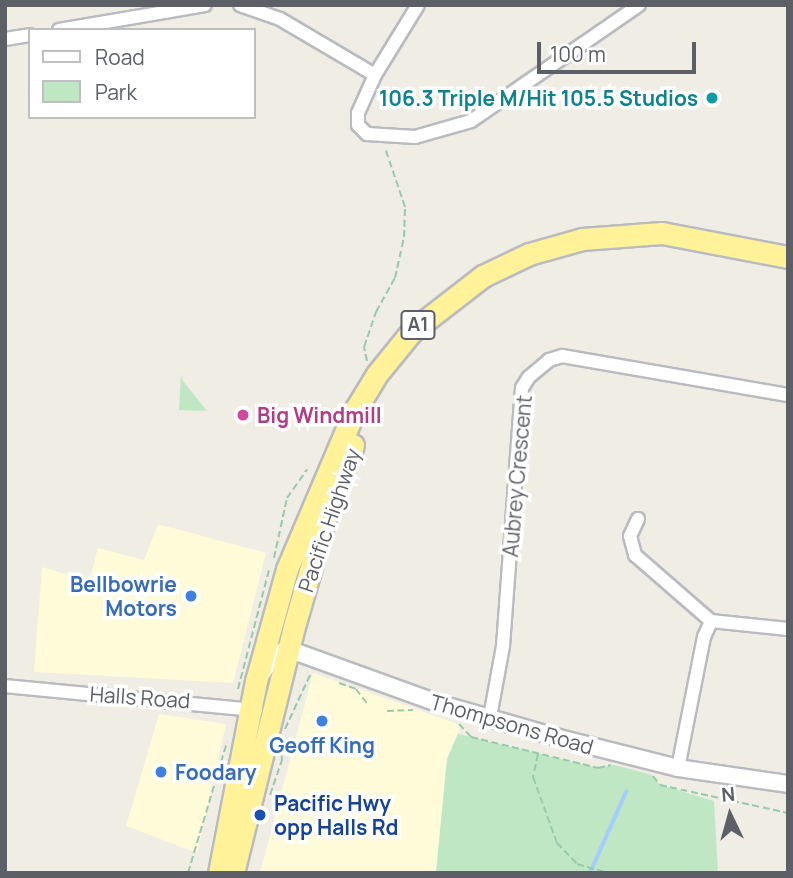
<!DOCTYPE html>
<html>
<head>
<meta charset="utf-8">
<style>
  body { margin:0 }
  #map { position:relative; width:793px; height:878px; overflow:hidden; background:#efede4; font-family:Manrope,sans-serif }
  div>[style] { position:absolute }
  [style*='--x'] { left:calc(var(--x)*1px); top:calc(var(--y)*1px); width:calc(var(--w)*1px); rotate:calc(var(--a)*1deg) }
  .commercial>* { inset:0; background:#fffad8 }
  .green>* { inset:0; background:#bfe7c3 }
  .stream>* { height:3.5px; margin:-1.75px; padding:0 1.75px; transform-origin:1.75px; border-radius:1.75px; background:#a3ceff }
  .path>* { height:2px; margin-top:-1px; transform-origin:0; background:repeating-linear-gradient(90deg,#97c9ab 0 7px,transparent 0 10.5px) }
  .roads { filter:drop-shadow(2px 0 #b9bbc0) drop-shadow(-2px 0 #b9bbc0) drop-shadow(0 2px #b9bbc0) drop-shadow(0 -2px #b9bbc0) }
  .minor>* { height:12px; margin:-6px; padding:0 6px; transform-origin:6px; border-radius:6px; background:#fff }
  .tertiary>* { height:16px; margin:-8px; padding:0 8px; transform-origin:8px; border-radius:8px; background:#fff }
  .trunk>* { height:21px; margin:-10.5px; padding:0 10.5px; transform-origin:10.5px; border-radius:10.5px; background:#fff299 }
  .dots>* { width:19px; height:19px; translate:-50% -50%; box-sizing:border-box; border:4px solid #fff; border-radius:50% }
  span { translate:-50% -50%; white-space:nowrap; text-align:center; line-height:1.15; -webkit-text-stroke:7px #fff; paint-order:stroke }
  .shield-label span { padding:2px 5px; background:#fff; border:2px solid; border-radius:5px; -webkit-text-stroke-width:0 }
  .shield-label { font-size:19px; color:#5c5f65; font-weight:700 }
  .culture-label { font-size:21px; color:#0d838f; font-weight:700 }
  .right { translate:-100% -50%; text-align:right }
  .hotel-label { font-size:21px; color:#b23c85; font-weight:700 }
  .left { translate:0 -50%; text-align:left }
  .street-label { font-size:21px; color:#5c5f65 }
  .shop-label { font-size:21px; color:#366cbe; font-weight:700 }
  .transit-label { font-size:21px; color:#164399; font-weight:700 }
  .frame { position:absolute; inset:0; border:7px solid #5c5f65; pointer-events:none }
  .legend { position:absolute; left:28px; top:28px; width:228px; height:91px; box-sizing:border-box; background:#fff; border:2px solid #bebfc1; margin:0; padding:9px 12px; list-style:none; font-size:21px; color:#5c5f65 }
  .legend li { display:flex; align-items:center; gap:14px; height:35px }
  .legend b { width:35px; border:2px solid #bebfc1 }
  .north { position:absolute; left:695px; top:780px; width:70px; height:70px; -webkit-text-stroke:5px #fff; paint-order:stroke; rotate:355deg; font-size:19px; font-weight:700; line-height:28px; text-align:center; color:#5c5f65 }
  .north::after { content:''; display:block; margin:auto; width:24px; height:32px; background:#5c5f65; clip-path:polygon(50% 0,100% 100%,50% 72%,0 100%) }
  .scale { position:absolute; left:537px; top:42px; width:159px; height:32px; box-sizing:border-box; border:4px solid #5c5f65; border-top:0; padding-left:9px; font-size:21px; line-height:24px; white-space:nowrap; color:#5c5f65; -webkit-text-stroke:5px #fff; paint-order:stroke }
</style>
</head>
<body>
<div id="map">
  <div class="commercial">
    <div style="clip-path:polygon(158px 524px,266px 553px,233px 683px,34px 672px,42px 567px,89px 581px,98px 548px,144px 560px)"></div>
    <div style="clip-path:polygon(313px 673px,461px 725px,447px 759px,436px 873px,260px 873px)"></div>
    <div style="clip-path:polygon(159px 714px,226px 724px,197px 853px,126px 826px)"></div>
  </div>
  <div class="green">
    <div style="clip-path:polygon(181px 374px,183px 381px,207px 411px,179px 410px)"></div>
    <div style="clip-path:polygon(458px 734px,598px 768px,613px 765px,630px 769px,652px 775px,660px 785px,714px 801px,718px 873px,436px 873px,447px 759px)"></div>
  </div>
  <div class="stream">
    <div style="--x:590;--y:873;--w:89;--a:-66"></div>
  </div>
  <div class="path">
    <div style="--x:367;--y:361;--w:14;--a:-102"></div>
    <div style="--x:364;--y:347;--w:37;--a:-71"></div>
    <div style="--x:376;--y:312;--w:39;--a:-61"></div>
    <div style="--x:395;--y:278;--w:42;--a:-77.6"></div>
    <div style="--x:404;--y:237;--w:30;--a:-88"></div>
    <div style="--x:405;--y:207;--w:62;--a:-108.7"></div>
    <div style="--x:274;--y:558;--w:61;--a:-77.8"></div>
    <div style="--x:287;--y:498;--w:35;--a:-55"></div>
    <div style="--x:339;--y:683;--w:18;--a:19"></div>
    <div style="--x:356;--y:689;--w:20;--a:53"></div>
    <div style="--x:238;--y:689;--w:123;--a:-75.4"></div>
    <div style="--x:387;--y:711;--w:26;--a:-2"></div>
    <div style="--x:459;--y:724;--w:18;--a:47"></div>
    <div style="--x:471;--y:737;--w:131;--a:13.7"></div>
    <div style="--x:598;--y:768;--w:13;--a:-13"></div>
    <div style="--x:285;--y:729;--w:62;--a:-65.1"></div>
    <div style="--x:538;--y:754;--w:24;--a:102"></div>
    <div style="--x:533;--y:777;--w:70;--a:70"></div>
    <div style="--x:557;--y:843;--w:29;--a:46"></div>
    <div style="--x:577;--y:864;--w:33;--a:16"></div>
    <div style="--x:653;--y:776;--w:11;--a:52"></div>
    <div style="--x:660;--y:785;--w:131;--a:12.3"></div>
    <div style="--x:270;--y:795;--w:36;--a:-71"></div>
    <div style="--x:282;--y:761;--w:13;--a:-94"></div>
    <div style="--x:188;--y:873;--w:137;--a:-73.4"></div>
  </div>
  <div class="roads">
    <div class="minor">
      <div style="--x:240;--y:5;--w:42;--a:19.3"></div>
      <div style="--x:280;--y:19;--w:110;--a:30.5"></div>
      <div style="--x:418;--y:5;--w:82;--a:121.6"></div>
      <div style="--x:375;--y:75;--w:42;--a:114.1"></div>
      <div style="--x:358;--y:113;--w:12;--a:90"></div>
      <div style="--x:358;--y:125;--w:13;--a:45"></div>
      <div style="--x:367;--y:134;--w:48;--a:3.6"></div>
      <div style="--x:415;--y:137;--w:58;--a:-15.9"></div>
      <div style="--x:471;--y:121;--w:204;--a:-34.6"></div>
      <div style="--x:59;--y:30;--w:148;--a:-9.7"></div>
      <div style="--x:5;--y:39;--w:25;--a:-9"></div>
      <div style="--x:638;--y:519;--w:19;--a:115"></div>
      <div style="--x:630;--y:536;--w:20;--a:75"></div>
      <div style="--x:635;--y:555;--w:101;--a:41"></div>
      <div style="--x:711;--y:621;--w:77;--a:5.9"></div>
      <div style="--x:5;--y:686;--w:252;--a:5.5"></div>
      <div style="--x:490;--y:717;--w:72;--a:-79.6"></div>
      <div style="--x:503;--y:646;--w:259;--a:-85.8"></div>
      <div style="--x:522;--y:388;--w:13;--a:-58"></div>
      <div style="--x:529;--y:377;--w:26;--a:-40"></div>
      <div style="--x:549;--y:360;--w:14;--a:-17"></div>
      <div style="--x:562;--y:356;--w:229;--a:9.8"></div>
      <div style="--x:678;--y:768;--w:134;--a:-78.8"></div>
      <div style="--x:704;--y:637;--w:17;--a:-66"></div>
    </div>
    <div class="tertiary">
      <div style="--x:262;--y:673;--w:24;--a:-54"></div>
      <div style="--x:276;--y:654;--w:13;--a:-23"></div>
      <div style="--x:288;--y:649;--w:158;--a:19.9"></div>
      <div style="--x:437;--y:703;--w:127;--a:16"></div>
      <div style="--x:559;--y:738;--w:123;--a:14.1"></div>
      <div style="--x:678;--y:768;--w:111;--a:8.3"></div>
    </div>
    <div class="trunk">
      <div style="--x:219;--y:873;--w:196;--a:-79.1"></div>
      <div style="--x:256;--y:681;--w:116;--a:-74.5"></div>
      <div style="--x:287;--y:569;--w:171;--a:-66.9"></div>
      <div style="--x:354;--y:412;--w:44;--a:-58.8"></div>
      <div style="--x:377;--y:374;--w:55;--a:-50.9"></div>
      <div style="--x:412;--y:331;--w:90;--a:-37.8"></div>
      <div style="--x:483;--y:276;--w:51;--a:-25.6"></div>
      <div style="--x:529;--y:254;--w:55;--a:-15.8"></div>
      <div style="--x:582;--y:239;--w:80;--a:-4.3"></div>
      <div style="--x:662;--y:233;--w:128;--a:10.8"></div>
      <div style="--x:233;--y:873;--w:258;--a:-76.1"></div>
      <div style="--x:295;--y:623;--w:112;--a:-74"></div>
      <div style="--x:326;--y:515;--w:75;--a:-68.9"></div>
    </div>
  </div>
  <div class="dots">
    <div style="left:712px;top:98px;background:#0f9aa8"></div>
    <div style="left:243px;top:415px;background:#d1479c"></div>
    <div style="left:191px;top:596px;background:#3f7fe0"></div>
    <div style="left:322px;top:721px;background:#3f7fe0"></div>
    <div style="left:161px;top:772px;background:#3f7fe0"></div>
    <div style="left:260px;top:815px;background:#1a4fb4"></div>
  </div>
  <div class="shield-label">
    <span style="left:418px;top:325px">A1</span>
  </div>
  <div class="culture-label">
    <span class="right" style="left:698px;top:98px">106.3 Triple M/Hit 105.5 Studios</span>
  </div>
  <div class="hotel-label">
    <span class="left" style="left:257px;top:415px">Big Windmill</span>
  </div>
  <div class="street-label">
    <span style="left:517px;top:476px;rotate:-85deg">Aubrey Crescent</span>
    <span style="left:329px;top:520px;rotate:-71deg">Pacific Highway</span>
    <span style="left:140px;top:697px;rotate:4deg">Halls Road</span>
    <span style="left:512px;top:724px;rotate:16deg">Thompsons Road</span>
  </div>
  <div class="shop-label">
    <span class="right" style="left:177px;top:596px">Bellbowrie<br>Motors</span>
    <span style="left:322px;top:745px">Geoff King</span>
    <span class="left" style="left:175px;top:772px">Foodary</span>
  </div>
  <div class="transit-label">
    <span class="left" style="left:274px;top:815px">Pacific Hwy<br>opp Halls Rd</span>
  </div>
  <div class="frame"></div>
  <ul class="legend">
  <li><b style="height:9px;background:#fff"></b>Road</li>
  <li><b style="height:19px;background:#bfe7c3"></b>Park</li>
  </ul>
  <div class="north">N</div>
  <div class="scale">100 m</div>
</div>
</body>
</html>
